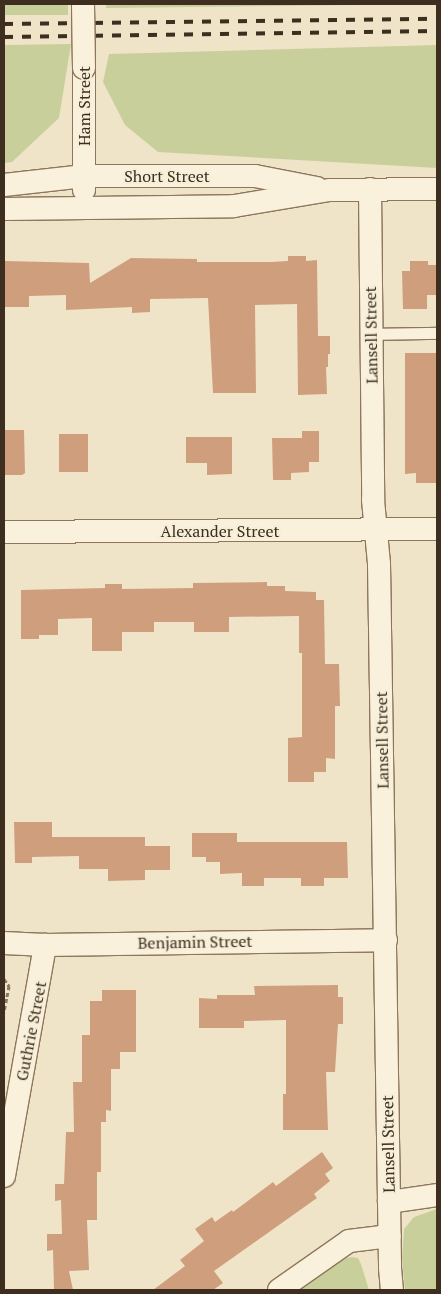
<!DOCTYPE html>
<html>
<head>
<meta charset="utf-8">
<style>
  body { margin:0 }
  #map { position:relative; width:441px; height:1294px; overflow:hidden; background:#f0e4c8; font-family:"PT Serif",serif }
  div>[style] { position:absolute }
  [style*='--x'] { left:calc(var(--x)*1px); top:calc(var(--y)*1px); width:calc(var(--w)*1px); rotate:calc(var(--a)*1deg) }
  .green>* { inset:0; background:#c9cf9b; transform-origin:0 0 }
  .building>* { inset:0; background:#cf9f7d; transform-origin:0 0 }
  .path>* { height:3px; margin-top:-1.5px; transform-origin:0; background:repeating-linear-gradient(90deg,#8d765c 0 4px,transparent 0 6.5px) }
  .roads { filter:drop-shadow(1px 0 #8d765c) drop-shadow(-1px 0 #8d765c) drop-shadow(0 1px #8d765c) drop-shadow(0 -1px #8d765c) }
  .service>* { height:11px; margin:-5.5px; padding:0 5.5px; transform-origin:5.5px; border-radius:5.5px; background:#faf1dc }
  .minor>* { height:22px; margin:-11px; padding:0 11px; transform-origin:11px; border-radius:11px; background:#faf1dc }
  .rail>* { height:4px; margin-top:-2px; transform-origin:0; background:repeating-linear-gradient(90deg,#3d2e20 0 9px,transparent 0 18px) }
  .bridges { filter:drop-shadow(1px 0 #8d765c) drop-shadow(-1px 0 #8d765c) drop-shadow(0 1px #8d765c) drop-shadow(0 -1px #8d765c) }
  .minor-bridge>* { height:22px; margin:-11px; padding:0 11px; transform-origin:11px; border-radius:11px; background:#faf1dc }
  span { translate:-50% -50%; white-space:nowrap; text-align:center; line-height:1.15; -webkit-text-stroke:4px #f7eed8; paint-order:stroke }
  .street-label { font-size:16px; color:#3d2e20 }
  .frame { position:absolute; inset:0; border:5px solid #3d2e20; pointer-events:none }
</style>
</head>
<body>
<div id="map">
  <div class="green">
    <div style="left:4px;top:4px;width:64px;height:11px"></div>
    <div style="clip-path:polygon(106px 4px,437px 4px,106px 8px)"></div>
    <div style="clip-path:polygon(71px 44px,59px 118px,12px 162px,4px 163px,4px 45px)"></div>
    <div style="clip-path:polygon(437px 45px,437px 168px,158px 152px,125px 125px,103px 82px,109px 54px)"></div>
    <div style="clip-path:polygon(437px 1209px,437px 1290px,405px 1290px,402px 1259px,404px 1229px,414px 1217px)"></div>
    <div style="clip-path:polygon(351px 1257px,358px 1258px,361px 1264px,369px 1290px,300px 1290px,343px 1259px)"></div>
  </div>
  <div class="building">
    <div style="clip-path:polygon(288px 256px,306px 256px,306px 261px,317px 260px,318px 336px,330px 336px,330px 354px,328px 354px,328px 367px,326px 367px,327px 394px,298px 395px,297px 304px,255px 305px,256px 393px,213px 393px,208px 298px,150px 299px,150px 312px,132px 313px,132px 307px,66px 310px,66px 295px,29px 296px,29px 307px,4px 307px,5px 261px,89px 263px,90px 283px,131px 258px,197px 259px,197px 262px,271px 262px,288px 261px)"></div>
    <div style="clip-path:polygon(410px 261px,428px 261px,428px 265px,437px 265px,437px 295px,427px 295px,427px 309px,403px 309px,402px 271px,410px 271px)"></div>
    <div style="clip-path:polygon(405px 353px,437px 353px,437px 483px,416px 483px,416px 473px,405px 474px)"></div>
    <div style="clip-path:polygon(4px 430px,24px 430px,25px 473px,22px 475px,4px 475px)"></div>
    <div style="clip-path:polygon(302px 431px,319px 431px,319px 462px,309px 462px,309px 472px,291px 473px,291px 480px,273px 480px,272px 438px,302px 438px)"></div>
    <div style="left:59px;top:434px;width:29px;height:38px"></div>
    <div style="clip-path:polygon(186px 437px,232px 437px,232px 474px,207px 475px,207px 463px,186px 463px)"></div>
    <div style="clip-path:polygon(267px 582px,267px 586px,285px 586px,285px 591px,316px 592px,316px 600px,324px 600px,325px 664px,339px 664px,340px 706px,335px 706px,335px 759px,326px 758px,326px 772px,314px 772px,314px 782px,288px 782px,288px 738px,302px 737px,302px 653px,299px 653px,299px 616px,229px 617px,229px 632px,194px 632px,194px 622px,154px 622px,154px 632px,122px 632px,122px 651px,92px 651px,92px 618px,58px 619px,58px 635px,39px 635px,39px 639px,21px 639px,21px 590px,105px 588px,105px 584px,122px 584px,122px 589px,193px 588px,193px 583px)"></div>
    <div style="clip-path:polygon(14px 822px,52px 822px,52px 837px,145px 837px,145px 846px,170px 846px,170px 870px,145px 870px,145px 880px,108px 881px,108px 869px,79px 869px,79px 856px,32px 857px,32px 863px,15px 863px)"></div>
    <div style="clip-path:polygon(192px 833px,237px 833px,237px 842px,347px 842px,348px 878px,324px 878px,324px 886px,301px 886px,301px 878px,264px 878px,264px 886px,242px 886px,242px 873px,220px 874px,220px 862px,206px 862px,206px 857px,192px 857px)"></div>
    <div style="clip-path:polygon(338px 985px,338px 997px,343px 997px,343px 1024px,338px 1024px,335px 1072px,326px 1072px,328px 1130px,283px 1130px,283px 1094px,286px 1094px,286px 1020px,244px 1021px,244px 1028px,199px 1028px,199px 998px,217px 999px,217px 995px,255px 995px,254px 986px)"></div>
    <div style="clip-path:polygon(102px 990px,136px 990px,136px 1052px,120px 1052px,120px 1069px,111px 1069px,111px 1111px,106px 1110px,106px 1122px,101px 1122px,101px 1172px,97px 1172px,97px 1220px,87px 1220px,89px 1270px,69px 1271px,73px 1290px,54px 1290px,53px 1250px,47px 1251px,47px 1234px,62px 1234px,61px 1200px,55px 1201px,55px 1184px,64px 1184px,66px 1132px,74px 1132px,73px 1082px,82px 1082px,82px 1035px,90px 1035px,90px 1001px,102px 1001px)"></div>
    <div style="clip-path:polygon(322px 1152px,333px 1168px,325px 1174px,330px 1181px,314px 1194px,317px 1198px,214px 1271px,223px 1283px,213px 1290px,153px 1290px,185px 1266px,180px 1260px,204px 1241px,195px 1229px,212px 1217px,215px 1222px,232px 1210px,233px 1212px,273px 1182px,276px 1186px)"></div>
  </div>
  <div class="path">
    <div style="--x:4;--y:979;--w:9;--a:54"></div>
    <div style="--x:9;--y:986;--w:26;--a:101"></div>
  </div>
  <div class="roads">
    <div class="service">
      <div style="--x:370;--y:334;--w:67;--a:-0.9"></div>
    </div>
    <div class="minor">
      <div style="--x:84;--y:68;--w:122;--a:90"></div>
      <div style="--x:4;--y:185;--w:81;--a:-6.4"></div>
      <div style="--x:84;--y:176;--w:171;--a:0"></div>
      <div style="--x:255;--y:176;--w:63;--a:11"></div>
      <div style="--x:370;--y:189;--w:311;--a:89.4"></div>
      <div style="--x:373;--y:500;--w:64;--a:84.6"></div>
      <div style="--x:379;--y:564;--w:704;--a:89.1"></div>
      <div style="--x:390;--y:1268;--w:22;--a:85"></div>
      <div style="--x:4;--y:209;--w:230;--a:-0.7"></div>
      <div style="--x:234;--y:206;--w:97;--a:-9.5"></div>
      <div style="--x:330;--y:190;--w:107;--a:-0.5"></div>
      <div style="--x:4;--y:532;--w:433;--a:-0.4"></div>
      <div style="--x:4;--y:943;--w:41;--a:2.8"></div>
      <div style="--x:45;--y:945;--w:341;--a:-0.8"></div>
      <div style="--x:4;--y:1176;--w:235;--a:-79.9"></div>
      <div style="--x:389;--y:1202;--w:49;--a:-8.3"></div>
      <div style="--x:279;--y:1290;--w:85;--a:-35"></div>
      <div style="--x:349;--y:1241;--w:41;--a:-7"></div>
    </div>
  </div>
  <div class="rail">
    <div style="--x:4;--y:24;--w:433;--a:-0.7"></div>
    <div style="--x:4;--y:37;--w:433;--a:-0.8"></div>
  </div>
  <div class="bridges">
    <div class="minor-bridge">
      <div style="--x:83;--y:4;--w:64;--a:89.1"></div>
    </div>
  </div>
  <div class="street-label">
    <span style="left:84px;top:106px;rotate:-90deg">Ham Street</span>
    <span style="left:167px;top:176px">Short Street</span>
    <span style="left:371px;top:335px;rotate:-91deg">Lansell Street</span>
    <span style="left:220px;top:531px">Alexander Street</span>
    <span style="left:382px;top:740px;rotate:-91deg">Lansell Street</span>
    <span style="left:195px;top:942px;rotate:-1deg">Benjamin Street</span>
    <span style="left:31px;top:1031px;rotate:-79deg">Guthrie Street</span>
    <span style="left:388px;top:1144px;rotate:-91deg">Lansell Street</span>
  </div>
  <div class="frame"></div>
</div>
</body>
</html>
